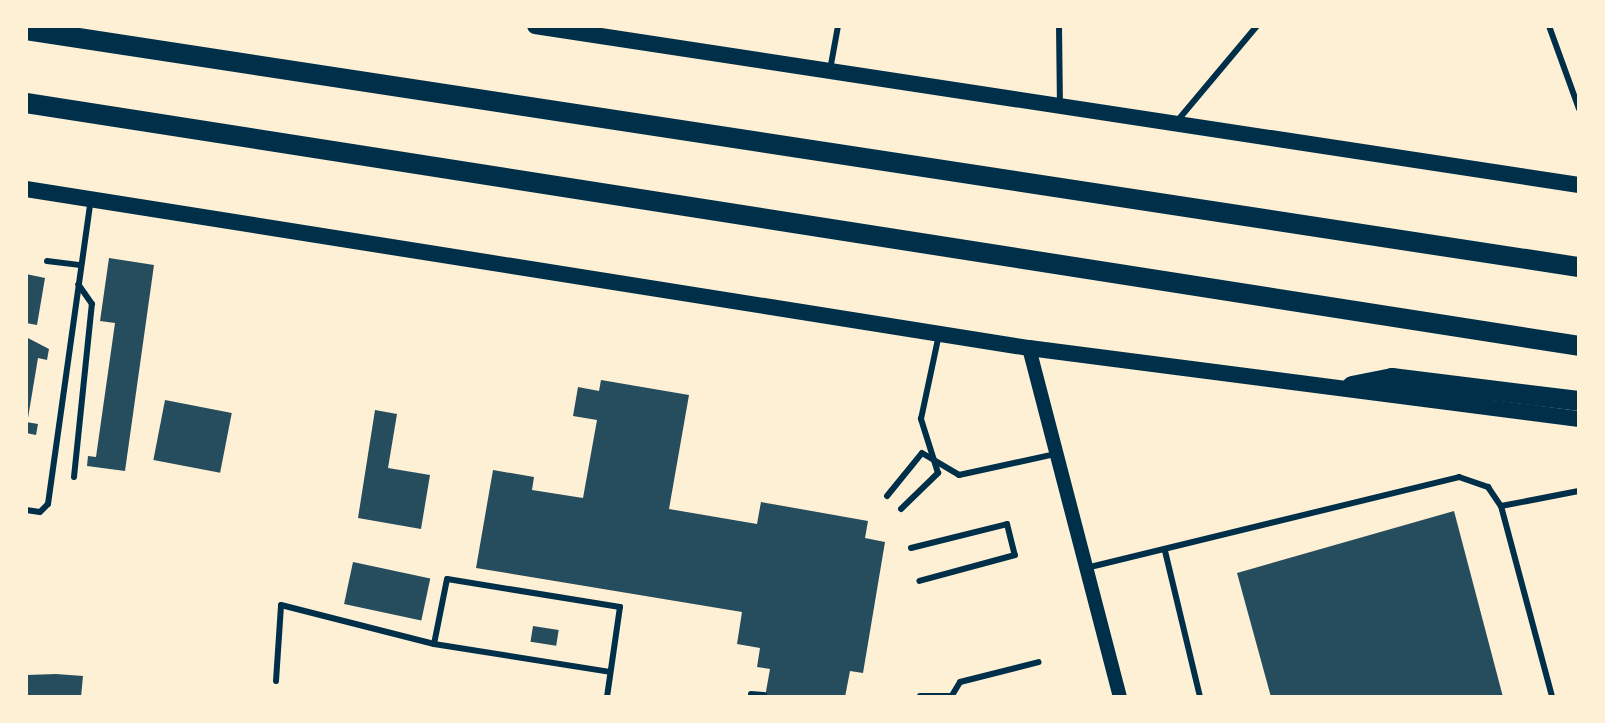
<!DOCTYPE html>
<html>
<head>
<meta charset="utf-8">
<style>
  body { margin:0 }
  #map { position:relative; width:1605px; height:723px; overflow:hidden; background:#fdf0d5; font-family:Ubuntu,sans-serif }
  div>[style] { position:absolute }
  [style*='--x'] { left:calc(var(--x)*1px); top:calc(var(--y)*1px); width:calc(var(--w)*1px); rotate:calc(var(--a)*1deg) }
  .building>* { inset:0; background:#264d5e; transform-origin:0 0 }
  .service>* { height:6px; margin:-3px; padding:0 3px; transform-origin:3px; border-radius:3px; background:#003049 }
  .tertiary>* { height:14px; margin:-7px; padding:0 7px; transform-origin:7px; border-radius:7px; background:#003049 }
  .secondary>* { height:16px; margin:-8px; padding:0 8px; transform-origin:8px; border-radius:8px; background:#003049 }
  .motorway>* { height:20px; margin:-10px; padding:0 10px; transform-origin:10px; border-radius:10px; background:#003049 }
  span { translate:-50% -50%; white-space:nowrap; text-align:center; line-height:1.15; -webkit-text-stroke:6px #fdf0d5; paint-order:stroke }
  .frame { position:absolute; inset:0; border:28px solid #fdf0d5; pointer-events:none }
</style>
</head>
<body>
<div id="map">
  <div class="building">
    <div style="clip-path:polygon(109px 258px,154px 265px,125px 471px,87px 466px,88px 456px,96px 457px,115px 323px,100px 321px)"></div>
    <div style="clip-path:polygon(26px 274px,45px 278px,37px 325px,26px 323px)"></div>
    <div style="clip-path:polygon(26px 337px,49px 349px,47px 360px,38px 358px,28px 418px)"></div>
    <div style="clip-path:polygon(601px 380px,689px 395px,669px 509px,757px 524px,761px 502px,868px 521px,865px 538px,885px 542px,863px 673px,850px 671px,845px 697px,765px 697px,770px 669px,757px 667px,760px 648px,737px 644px,742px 612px,476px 568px,493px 470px,534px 477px,532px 490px,583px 498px,597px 420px,573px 416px,578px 387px,599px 391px)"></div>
    <div style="left:165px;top:400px;width:68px;height:61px;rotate:11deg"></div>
    <div style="clip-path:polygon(375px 410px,397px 414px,388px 468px,430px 475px,421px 529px,358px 518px)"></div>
    <div style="clip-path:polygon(26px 422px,38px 424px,36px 435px,26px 433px)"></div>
    <div style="clip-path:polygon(1454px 511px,1503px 697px,1271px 697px,1237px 573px)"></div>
    <div style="left:353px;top:562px;width:79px;height:43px;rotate:12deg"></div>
    <div style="left:533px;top:626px;width:26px;height:16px;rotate:9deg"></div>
    <div style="clip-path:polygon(56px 674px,83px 676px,81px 697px,26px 697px,26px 675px)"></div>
  </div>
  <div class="service">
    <div style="--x:1059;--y:26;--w:77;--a:89.3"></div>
    <div style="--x:1549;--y:26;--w:88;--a:70.1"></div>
    <div style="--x:830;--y:70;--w:45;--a:-79.7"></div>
    <div style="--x:1178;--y:120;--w:123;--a:-50"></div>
    <div style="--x:47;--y:261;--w:34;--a:7"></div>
    <div style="--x:74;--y:477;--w:174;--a:-84.1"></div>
    <div style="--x:92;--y:304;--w:24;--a:-125"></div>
    <div style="--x:887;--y:496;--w:55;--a:-50.9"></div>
    <div style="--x:922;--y:453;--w:43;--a:30.7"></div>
    <div style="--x:959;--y:475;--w:98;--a:-12.3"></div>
    <div style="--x:1501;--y:506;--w:79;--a:-10.9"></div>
    <div style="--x:901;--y:509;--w:52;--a:-44.2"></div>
    <div style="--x:938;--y:473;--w:57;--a:-107.5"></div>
    <div style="--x:921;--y:419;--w:87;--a:-78"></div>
    <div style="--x:26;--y:510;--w:14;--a:8"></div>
    <div style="--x:40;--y:512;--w:11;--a:-45"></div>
    <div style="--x:48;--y:504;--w:308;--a:-82"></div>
    <div style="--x:911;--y:548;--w:99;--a:-14"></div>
    <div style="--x:1007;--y:524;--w:32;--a:76"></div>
    <div style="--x:1015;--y:555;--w:99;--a:164.8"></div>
    <div style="--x:1165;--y:551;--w:150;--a:76.5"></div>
    <div style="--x:1086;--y:568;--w:384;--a:-13.7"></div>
    <div style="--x:1459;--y:477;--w:31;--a:19"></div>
    <div style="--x:1488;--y:487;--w:23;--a:56"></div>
    <div style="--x:1501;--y:506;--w:198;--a:75"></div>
    <div style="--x:276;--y:681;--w:76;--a:-86.2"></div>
    <div style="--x:281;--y:605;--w:158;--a:14.3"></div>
    <div style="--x:751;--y:694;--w:13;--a:4"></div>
    <div style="--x:920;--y:696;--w:31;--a:0"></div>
    <div style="--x:607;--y:697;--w:91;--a:-81.8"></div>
    <div style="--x:620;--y:607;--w:175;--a:-170.8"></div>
    <div style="--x:447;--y:579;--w:66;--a:101.3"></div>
    <div style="--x:434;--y:644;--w:178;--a:9"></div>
    <div style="--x:951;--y:697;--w:17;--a:-59"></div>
    <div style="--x:960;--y:682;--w:81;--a:-14.2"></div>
  </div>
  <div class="tertiary">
    <div style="--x:1029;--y:348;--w:361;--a:75.4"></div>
  </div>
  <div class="secondary">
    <div style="--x:535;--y:26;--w:1056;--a:8.66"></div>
    <div style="--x:26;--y:189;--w:1016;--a:9.01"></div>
    <div style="--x:1029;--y:348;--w:555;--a:7.36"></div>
  </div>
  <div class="motorway">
    <div style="--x:26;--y:30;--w:1571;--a:8.68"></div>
    <div style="--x:26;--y:103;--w:1572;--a:8.89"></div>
    <div style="--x:1352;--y:386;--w:41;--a:-11.3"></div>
    <div style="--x:1392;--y:378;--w:188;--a:7"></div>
  </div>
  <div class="frame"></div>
</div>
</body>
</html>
